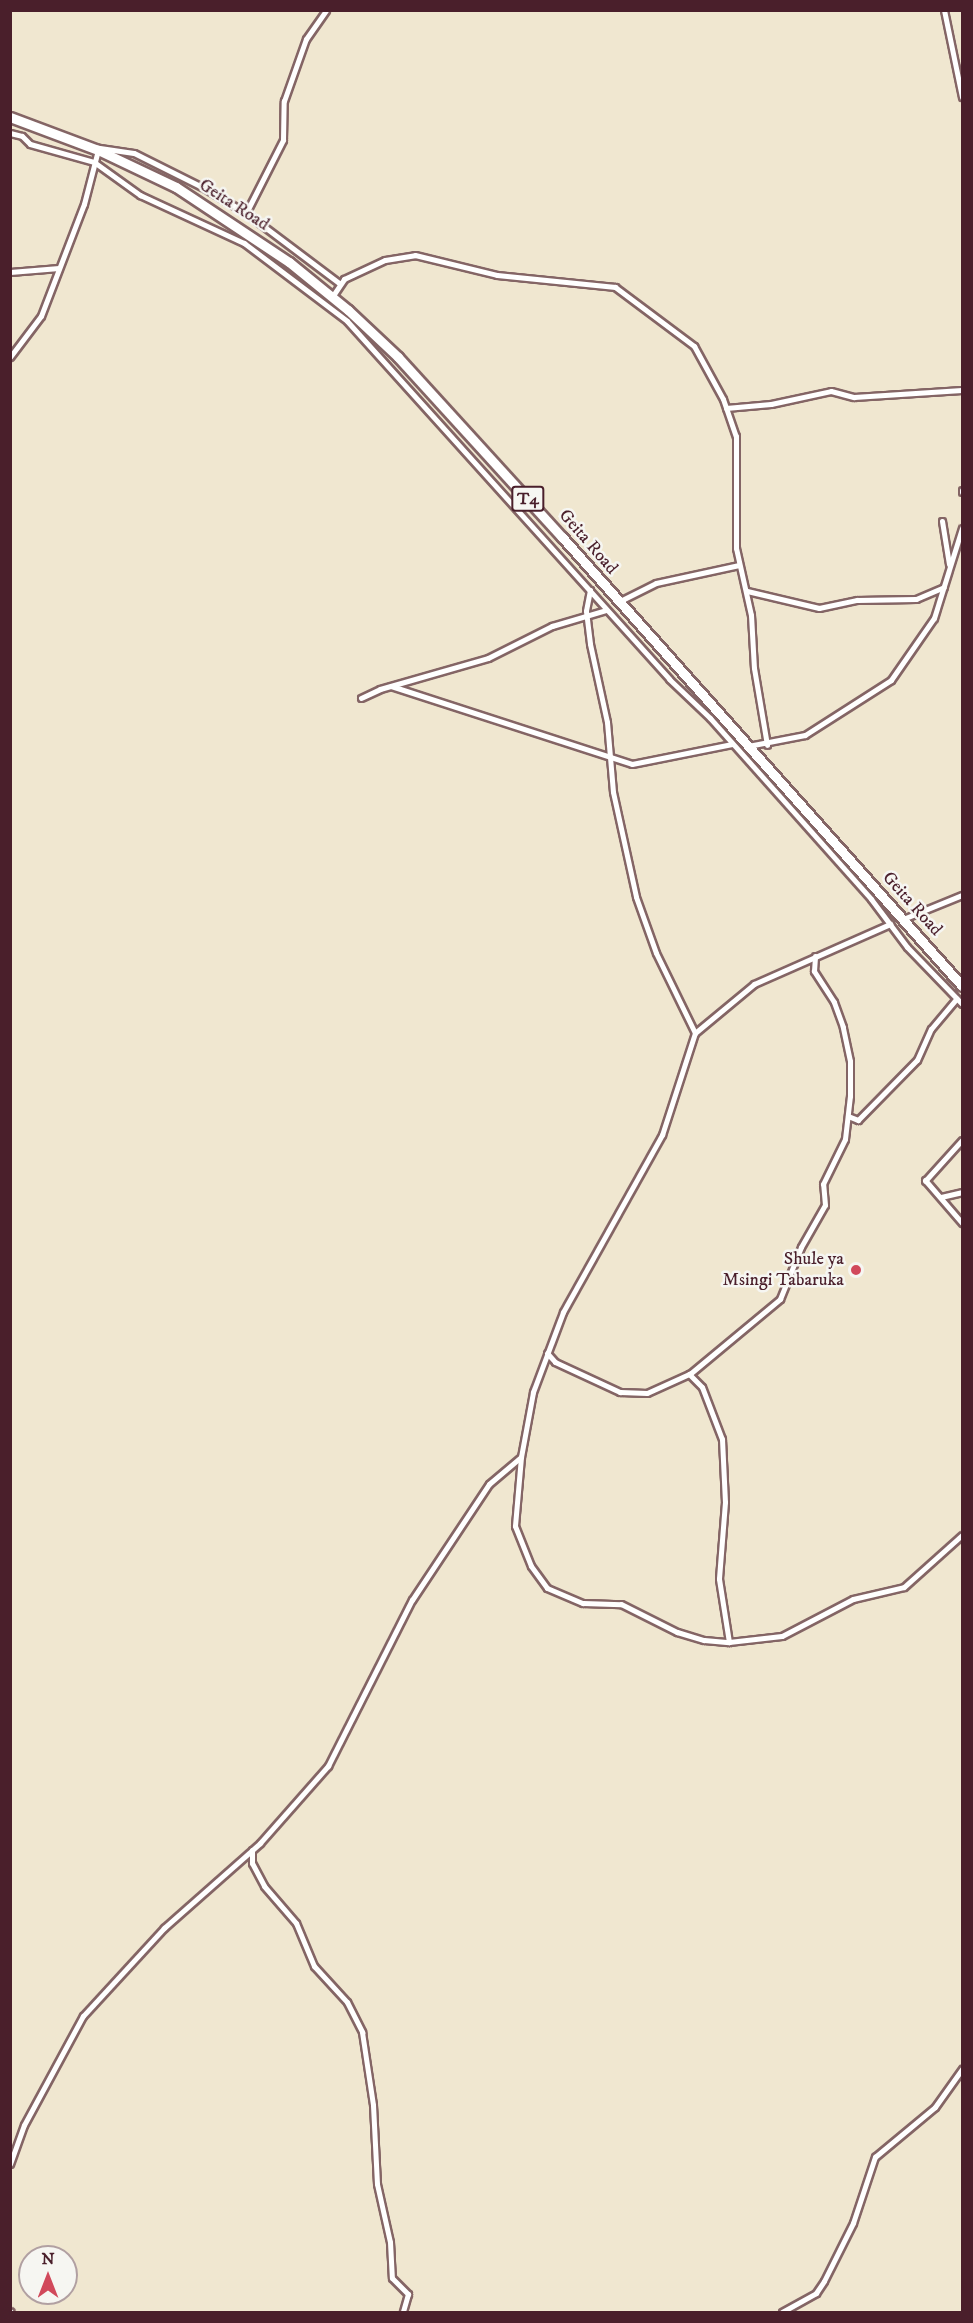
<!DOCTYPE html>
<html>
<head>
<meta charset="utf-8">
<style>
  body { margin:0 }
  #map { position:relative; width:973px; height:2323px; overflow:hidden; background:#f0e7d0; font-family:"IM FELL DW Pica",serif }
  div>[style] { position:absolute }
  [style*='--x'] { left:calc(var(--x)*1px); top:calc(var(--y)*1px); width:calc(var(--w)*1px); rotate:calc(var(--a)*1deg) }
  .roads { filter:drop-shadow(2px 0 #846565) drop-shadow(-2px 0 #846565) drop-shadow(0 2px #846565) drop-shadow(0 -2px #846565) }
  .street>* { height:5px; margin:-2.5px; padding:0 2.5px; transform-origin:2.5px; border-radius:2.5px; background:#fff }
  .highway>* { height:9px; margin:-4.5px; padding:0 4.5px; transform-origin:4.5px; border-radius:4.5px; background:#fff }
  .dots>* { width:16px; height:16px; translate:-50% -50%; box-sizing:border-box; border:3px solid #f6f6f2; border-radius:50% }
  span { translate:-50% -50%; white-space:nowrap; text-align:center; line-height:1.15; -webkit-text-stroke:5px #f6f6f2; paint-order:stroke }
  .shield-label span { padding:2px 4px; background:#f6f6f2; border:2px solid; border-radius:4px; -webkit-text-stroke-width:0 }
  .shield-label { font-size:16px; color:#4a1f2b; font-weight:700 }
  .street-label { font-size:18px; color:#4a1f2b }
  .poi-label { font-size:18px; color:#4a1f2b }
  .right { translate:-100% -50%; text-align:right }
  .frame { position:absolute; inset:0; border:12px solid #4a1f2b; pointer-events:none }
  .north { position:absolute; left:18px; top:2245px; width:60px; height:60px; box-sizing:border-box; background:#f6f6f2; border:2px solid #b1a0a2; border-radius:50%; rotate:0deg; font-size:16px; font-weight:700; line-height:24px; text-align:center; color:#4a1f2b }
  .north::after { content:''; display:block; margin:auto; width:21px; height:27px; background:#d1495b; clip-path:polygon(50% 0,100% 100%,50% 72%,0 100%) }
</style>
</head>
<body>
<div id="map">
  <div class="roads">
    <div class="street">
      <div style="--x:944;--y:10;--w:89;--a:78.3"></div>
      <div style="--x:10;--y:133;--w:12;--a:14"></div>
      <div style="--x:22;--y:136;--w:11;--a:45"></div>
      <div style="--x:30;--y:144;--w:66;--a:15.7"></div>
      <div style="--x:94;--y:162;--w:57;--a:35.7"></div>
      <div style="--x:140;--y:195;--w:115;--a:24.8"></div>
      <div style="--x:244;--y:243;--w:129;--a:37.1"></div>
      <div style="--x:347;--y:321;--w:482;--a:48"></div>
      <div style="--x:669;--y:679;--w:57;--a:43.6"></div>
      <div style="--x:710;--y:718;--w:242;--a:48.3"></div>
      <div style="--x:871;--y:899;--w:60;--a:53.1"></div>
      <div style="--x:907;--y:947;--w:79;--a:46"></div>
      <div style="--x:93;--y:147;--w:41;--a:8.3"></div>
      <div style="--x:134;--y:153;--w:80;--a:26.6"></div>
      <div style="--x:206;--y:189;--w:47;--a:31"></div>
      <div style="--x:246;--y:213;--w:116;--a:37"></div>
      <div style="--x:246;--y:213;--w:82;--a:-63.1"></div>
      <div style="--x:283;--y:140;--w:39;--a:-89"></div>
      <div style="--x:284;--y:101;--w:66;--a:-70.5"></div>
      <div style="--x:306;--y:39;--w:35;--a:-55"></div>
      <div style="--x:10;--y:272;--w:49;--a:-4.7"></div>
      <div style="--x:332;--y:297;--w:22;--a:-56"></div>
      <div style="--x:344;--y:279;--w:45;--a:-24.9"></div>
      <div style="--x:385;--y:260;--w:30;--a:-9"></div>
      <div style="--x:415;--y:255;--w:84;--a:13.7"></div>
      <div style="--x:497;--y:275;--w:119;--a:5.8"></div>
      <div style="--x:615;--y:287;--w:99;--a:36.8"></div>
      <div style="--x:694;--y:346;--w:60;--a:61.3"></div>
      <div style="--x:723;--y:399;--w:39;--a:71"></div>
      <div style="--x:736;--y:436;--w:112;--a:90"></div>
      <div style="--x:736;--y:548;--w:69;--a:77.4"></div>
      <div style="--x:751;--y:615;--w:53;--a:86.8"></div>
      <div style="--x:754;--y:668;--w:78;--a:80.4"></div>
      <div style="--x:10;--y:357;--w:51;--a:-52.9"></div>
      <div style="--x:41;--y:316;--w:120;--a:-69"></div>
      <div style="--x:84;--y:204;--w:56;--a:-75.5"></div>
      <div style="--x:726;--y:408;--w:45;--a:-5.1"></div>
      <div style="--x:771;--y:404;--w:61;--a:-12.2"></div>
      <div style="--x:831;--y:391;--w:24;--a:15"></div>
      <div style="--x:854;--y:397;--w:108;--a:-3.7"></div>
      <div style="--x:962;--y:490;--w:2;--a:90"></div>
      <div style="--x:942;--y:521;--w:44;--a:80.8"></div>
      <div style="--x:590;--y:590;--w:21;--a:101"></div>
      <div style="--x:586;--y:611;--w:33;--a:83"></div>
      <div style="--x:590;--y:644;--w:80;--a:77.7"></div>
      <div style="--x:607;--y:722;--w:70;--a:85.1"></div>
      <div style="--x:613;--y:792;--w:107;--a:77.6"></div>
      <div style="--x:636;--y:897;--w:59;--a:70.3"></div>
      <div style="--x:656;--y:953;--w:89;--a:64"></div>
      <div style="--x:747;--y:591;--w:74;--a:13.3"></div>
      <div style="--x:819;--y:608;--w:39;--a:-12"></div>
      <div style="--x:857;--y:600;--w:59;--a:-1"></div>
      <div style="--x:916;--y:599;--w:30;--a:-23"></div>
      <div style="--x:618;--y:602;--w:42;--a:-26.6"></div>
      <div style="--x:656;--y:583;--w:85;--a:-12.2"></div>
      <div style="--x:391;--y:686;--w:253;--a:17.9"></div>
      <div style="--x:632;--y:764;--w:102;--a:-11.3"></div>
      <div style="--x:361;--y:698;--w:21;--a:-25"></div>
      <div style="--x:380;--y:689;--w:112;--a:-16"></div>
      <div style="--x:488;--y:658;--w:72;--a:-26.6"></div>
      <div style="--x:552;--y:626;--w:56;--a:-16.5"></div>
      <div style="--x:748;--y:746;--w:58;--a:-10.9"></div>
      <div style="--x:805;--y:735;--w:102;--a:-32.6"></div>
      <div style="--x:891;--y:680;--w:75;--a:-55.3"></div>
      <div style="--x:934;--y:618;--w:94;--a:-72.7"></div>
      <div style="--x:903;--y:919;--w:64;--a:-22.1"></div>
      <div style="--x:848;--y:1116;--w:11;--a:22"></div>
      <div style="--x:858;--y:1120;--w:84;--a:-45.5"></div>
      <div style="--x:917;--y:1060;--w:34;--a:-66"></div>
      <div style="--x:931;--y:1029;--w:40;--a:-50"></div>
      <div style="--x:925;--y:1180;--w:57;--a:49.3"></div>
      <div style="--x:925;--y:1181;--w:55;--a:-47.9"></div>
      <div style="--x:941;--y:1197;--w:22;--a:-13"></div>
      <div style="--x:547;--y:1353;--w:12;--a:48"></div>
      <div style="--x:555;--y:1362;--w:72;--a:24.8"></div>
      <div style="--x:620;--y:1392;--w:27;--a:2"></div>
      <div style="--x:647;--y:1393;--w:48;--a:-24.4"></div>
      <div style="--x:691;--y:1373;--w:116;--a:-39.7"></div>
      <div style="--x:780;--y:1299;--w:56;--a:-68"></div>
      <div style="--x:801;--y:1247;--w:48;--a:-60.3"></div>
      <div style="--x:825;--y:1205;--w:21;--a:-95"></div>
      <div style="--x:823;--y:1184;--w:50;--a:-63.9"></div>
      <div style="--x:845;--y:1139;--w:43;--a:-83.4"></div>
      <div style="--x:850;--y:1096;--w:35;--a:-90"></div>
      <div style="--x:850;--y:1061;--w:35;--a:-102"></div>
      <div style="--x:843;--y:1027;--w:27;--a:-110"></div>
      <div style="--x:834;--y:1002;--w:37;--a:-123"></div>
      <div style="--x:814;--y:971;--w:15;--a:-86"></div>
      <div style="--x:689;--y:1374;--w:18;--a:45"></div>
      <div style="--x:702;--y:1387;--w:56;--a:69"></div>
      <div style="--x:722;--y:1439;--w:63;--a:87.3"></div>
      <div style="--x:725;--y:1502;--w:77;--a:94.5"></div>
      <div style="--x:719;--y:1579;--w:64;--a:81"></div>
      <div style="--x:521;--y:1457;--w:69;--a:95"></div>
      <div style="--x:515;--y:1526;--w:43;--a:68.2"></div>
      <div style="--x:531;--y:1566;--w:27;--a:54"></div>
      <div style="--x:547;--y:1588;--w:39;--a:23"></div>
      <div style="--x:583;--y:1603;--w:38;--a:2"></div>
      <div style="--x:621;--y:1604;--w:63;--a:26.6"></div>
      <div style="--x:677;--y:1632;--w:28;--a:17"></div>
      <div style="--x:704;--y:1640;--w:25;--a:5"></div>
      <div style="--x:729;--y:1642;--w:53;--a:-6.5"></div>
      <div style="--x:782;--y:1636;--w:80;--a:-27.5"></div>
      <div style="--x:853;--y:1599;--w:52;--a:-13.2"></div>
      <div style="--x:904;--y:1587;--w:78;--a:-41.9"></div>
      <div style="--x:252;--y:1850;--w:13;--a:90"></div>
      <div style="--x:252;--y:1863;--w:26;--a:62"></div>
      <div style="--x:264;--y:1886;--w:49;--a:49.1"></div>
      <div style="--x:296;--y:1923;--w:47;--a:67.3"></div>
      <div style="--x:314;--y:1966;--w:49;--a:47.5"></div>
      <div style="--x:347;--y:2002;--w:34;--a:63"></div>
      <div style="--x:362;--y:2032;--w:74;--a:81.4"></div>
      <div style="--x:373;--y:2105;--w:79;--a:87.1"></div>
      <div style="--x:377;--y:2184;--w:59;--a:77.4"></div>
      <div style="--x:390;--y:2242;--w:36;--a:87"></div>
      <div style="--x:392;--y:2278;--w:23;--a:45"></div>
      <div style="--x:408;--y:2294;--w:19;--a:106"></div>
      <div style="--x:10;--y:2164;--w:41;--a:-70.3"></div>
      <div style="--x:24;--y:2125;--w:124;--a:-61.6"></div>
      <div style="--x:83;--y:2016;--w:120;--a:-47.4"></div>
      <div style="--x:164;--y:1928;--w:128;--a:-41.5"></div>
      <div style="--x:260;--y:1843;--w:103;--a:-48.6"></div>
      <div style="--x:328;--y:1766;--w:186;--a:-63.2"></div>
      <div style="--x:412;--y:1600;--w:139;--a:-56.4"></div>
      <div style="--x:489;--y:1484;--w:42;--a:-40.2"></div>
      <div style="--x:521;--y:1457;--w:66;--a:-79.5"></div>
      <div style="--x:533;--y:1392;--w:85;--a:-69.4"></div>
      <div style="--x:563;--y:1312;--w:203;--a:-60.8"></div>
      <div style="--x:662;--y:1135;--w:107;--a:-72.1"></div>
      <div style="--x:695;--y:1033;--w:77;--a:-39.7"></div>
      <div style="--x:754;--y:984;--w:149;--a:-23.8"></div>
      <div style="--x:10;--y:2311;--w:1;--a:45"></div>
      <div style="--x:782;--y:2312;--w:39;--a:-29"></div>
      <div style="--x:816;--y:2293;--w:14;--a:-56"></div>
      <div style="--x:824;--y:2281;--w:65;--a:-63.4"></div>
      <div style="--x:853;--y:2223;--w:70;--a:-71.6"></div>
      <div style="--x:875;--y:2157;--w:78;--a:-39.8"></div>
      <div style="--x:935;--y:2107;--w:47;--a:-54.6"></div>
    </div>
    <div class="highway">
      <div style="--x:10;--y:117;--w:94;--a:20.6"></div>
      <div style="--x:98;--y:150;--w:86;--a:25.4"></div>
      <div style="--x:176;--y:187;--w:136;--a:33.6"></div>
      <div style="--x:289;--y:262;--w:76;--a:39.1"></div>
      <div style="--x:348;--y:310;--w:69;--a:43.2"></div>
      <div style="--x:398;--y:357;--w:244;--a:47.7"></div>
      <div style="--x:562;--y:537;--w:601;--a:48.3"></div>
    </div>
  </div>
  <div class="dots">
    <div style="left:856px;top:1270px;background:#d1495b"></div>
  </div>
  <div class="shield-label">
    <span style="left:528px;top:499px">T4</span>
  </div>
  <div class="street-label">
    <span style="left:234px;top:205px;rotate:33deg">Geita Road</span>
    <span style="left:588px;top:542px;rotate:49deg">Geita Road</span>
    <span style="left:912px;top:904px;rotate:48deg">Geita Road</span>
  </div>
  <div class="poi-label">
    <span class="right" style="left:844px;top:1270px">Shule ya<br>Msingi Tabaruka</span>
  </div>
  <div class="frame"></div>
  <div class="north">N</div>
</div>
</body>
</html>
